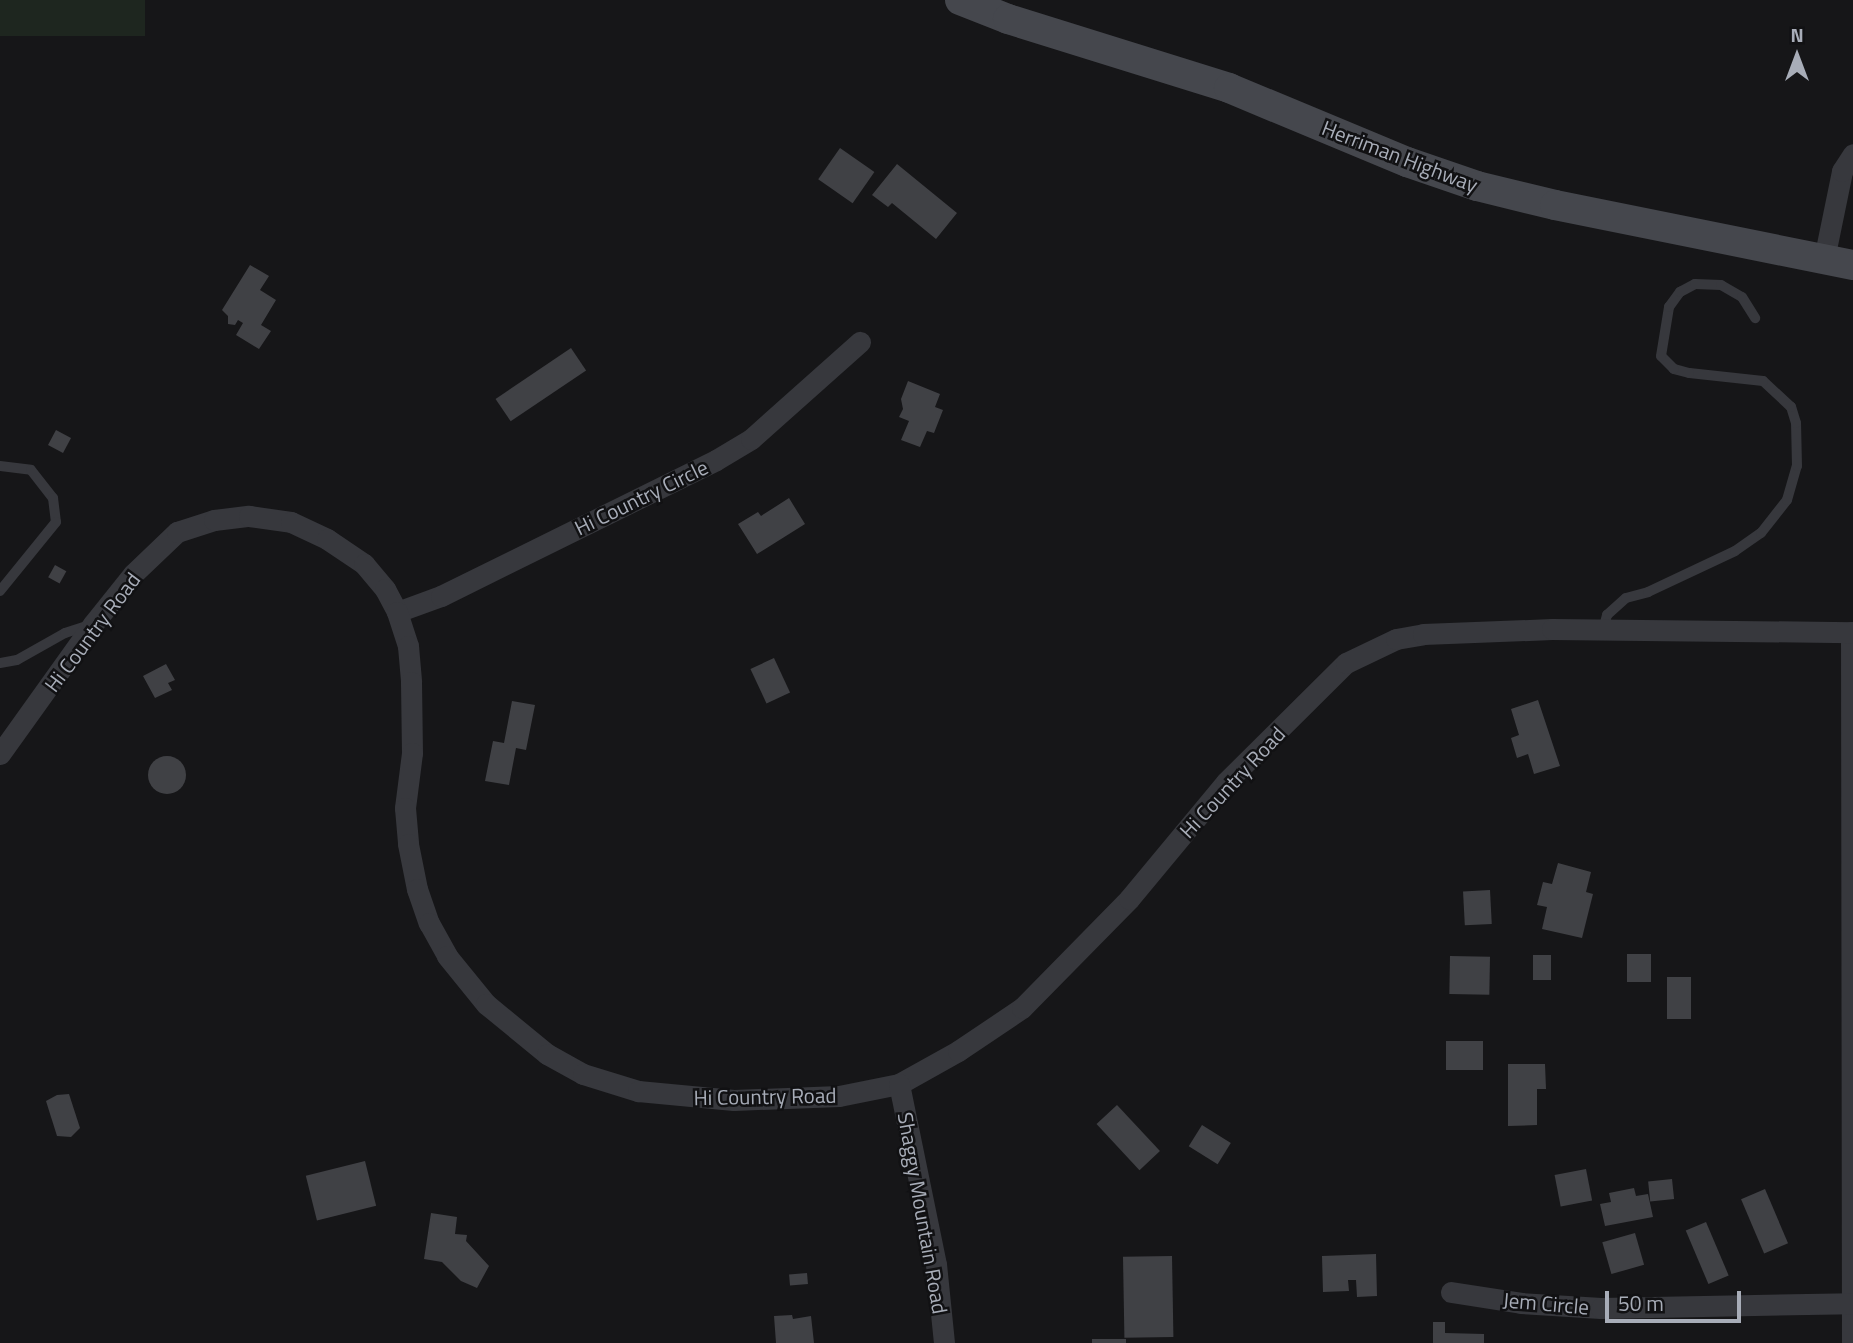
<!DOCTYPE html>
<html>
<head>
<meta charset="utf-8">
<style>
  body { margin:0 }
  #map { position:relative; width:1853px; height:1343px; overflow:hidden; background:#161618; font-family:"Titillium Web",sans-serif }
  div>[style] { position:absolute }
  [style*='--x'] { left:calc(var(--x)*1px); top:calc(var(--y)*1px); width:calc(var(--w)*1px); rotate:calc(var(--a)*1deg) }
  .green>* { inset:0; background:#1e261f; transform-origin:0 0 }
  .building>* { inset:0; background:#404145; transform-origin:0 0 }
  .round { border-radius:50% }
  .lane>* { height:10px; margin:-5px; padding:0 5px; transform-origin:5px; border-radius:5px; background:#37383d }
  .street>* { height:21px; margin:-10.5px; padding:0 10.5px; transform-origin:10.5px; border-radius:10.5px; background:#37383d }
  .secondary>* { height:30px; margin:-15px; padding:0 15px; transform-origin:15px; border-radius:15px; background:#45474d }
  span { translate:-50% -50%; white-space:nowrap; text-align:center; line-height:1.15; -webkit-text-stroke:5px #111113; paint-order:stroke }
  .street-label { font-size:21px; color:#a8adb8 }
  .north { position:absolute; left:1762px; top:21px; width:70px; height:70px; -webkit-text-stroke:5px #111113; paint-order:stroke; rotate:0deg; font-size:19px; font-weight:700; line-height:28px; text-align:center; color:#a8adb8 }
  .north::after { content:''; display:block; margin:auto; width:24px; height:32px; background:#a8adb8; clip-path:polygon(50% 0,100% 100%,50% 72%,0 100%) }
  .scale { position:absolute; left:1605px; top:1291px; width:136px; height:32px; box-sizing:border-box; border:4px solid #a8adb8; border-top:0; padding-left:9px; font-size:21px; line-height:24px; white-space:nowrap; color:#a8adb8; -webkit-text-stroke:5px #111113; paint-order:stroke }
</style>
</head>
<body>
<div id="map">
  <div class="green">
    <div style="left:0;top:0;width:145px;height:36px"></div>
  </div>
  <div class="building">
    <div style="left:840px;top:148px;width:42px;height:38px;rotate:35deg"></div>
    <div style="clip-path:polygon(897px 164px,957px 213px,936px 239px,892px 203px,888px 207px,872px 195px)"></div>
    <div style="clip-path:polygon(250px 265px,269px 276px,260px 290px,276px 300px,261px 325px,271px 331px,259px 349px,236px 335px,243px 323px,238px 320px,235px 325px,228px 324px,228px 316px,222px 310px)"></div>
    <div style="left:571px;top:348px;width:27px;height:91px;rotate:56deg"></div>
    <div style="clip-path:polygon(908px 381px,940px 394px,935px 407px,943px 410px,934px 433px,927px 431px,920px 447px,901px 440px,909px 421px,899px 417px,903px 409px,901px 399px)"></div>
    <div style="left:56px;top:430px;width:17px;height:17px;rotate:28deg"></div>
    <div style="clip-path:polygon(789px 498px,805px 524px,757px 554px,738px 524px,758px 512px,761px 516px)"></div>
    <div style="left:55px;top:565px;width:13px;height:14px;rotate:29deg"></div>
    <div style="left:774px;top:658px;width:38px;height:26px;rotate:65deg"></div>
    <div style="clip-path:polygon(166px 664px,175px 680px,168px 683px,172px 690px,155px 698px,143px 676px)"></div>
    <div style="clip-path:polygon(1538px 700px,1560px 766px,1534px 774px,1528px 754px,1517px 758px,1511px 738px,1519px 735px,1511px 709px)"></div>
    <div style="clip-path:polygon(512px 701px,535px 705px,526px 750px,516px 748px,509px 785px,485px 781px,493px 741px,504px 743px)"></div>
    <div class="round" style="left:148px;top:756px;width:38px;height:38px"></div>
    <div style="clip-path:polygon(1558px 863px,1591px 872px,1586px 892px,1593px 894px,1582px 938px,1542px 929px,1547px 907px,1537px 905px,1543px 882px,1552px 884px)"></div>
    <div style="left:1490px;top:890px;width:34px;height:27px;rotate:87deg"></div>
    <div style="left:1651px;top:954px;width:28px;height:24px;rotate:90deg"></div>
    <div style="left:1533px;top:955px;width:18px;height:25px"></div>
    <div style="left:1450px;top:956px;width:40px;height:38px;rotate:1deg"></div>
    <div style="left:1667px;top:977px;width:24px;height:42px"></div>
    <div style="left:1446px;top:1041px;width:37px;height:29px"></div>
    <div style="clip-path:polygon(1508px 1064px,1545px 1064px,1546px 1089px,1537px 1089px,1537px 1125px,1508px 1126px)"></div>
    <div style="clip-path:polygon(69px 1094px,80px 1128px,71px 1137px,57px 1136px,46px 1101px,57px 1095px)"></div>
    <div style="left:1117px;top:1105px;width:63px;height:28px;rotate:47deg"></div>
    <div style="left:1202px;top:1125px;width:34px;height:25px;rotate:32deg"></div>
    <div style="left:365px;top:1161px;width:46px;height:61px;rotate:76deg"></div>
    <div style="left:1586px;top:1169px;width:32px;height:32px;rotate:79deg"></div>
    <div style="left:1672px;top:1179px;width:20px;height:24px;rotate:84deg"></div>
    <div style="clip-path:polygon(1634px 1188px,1636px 1196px,1648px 1194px,1653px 1217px,1605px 1226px,1600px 1204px,1611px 1202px,1609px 1193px)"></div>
    <div style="left:1765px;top:1189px;width:59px;height:26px;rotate:67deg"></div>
    <div style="clip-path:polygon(431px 1213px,457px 1217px,455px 1234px,467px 1235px,466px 1241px,489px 1266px,477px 1288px,461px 1281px,442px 1262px,424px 1259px)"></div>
    <div style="left:1706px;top:1222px;width:58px;height:22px;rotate:67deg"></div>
    <div style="left:1635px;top:1233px;width:33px;height:34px;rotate:74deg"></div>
    <div style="clip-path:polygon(1376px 1254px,1377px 1296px,1357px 1297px,1356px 1280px,1348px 1280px,1349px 1291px,1323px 1292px,1322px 1256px)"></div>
    <div style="left:1172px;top:1256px;width:81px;height:49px;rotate:89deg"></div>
    <div style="left:807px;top:1273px;width:11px;height:18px;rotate:85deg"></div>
    <div style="clip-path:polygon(792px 1315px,793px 1319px,811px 1316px,814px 1343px,776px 1343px,774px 1316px)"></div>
    <div style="clip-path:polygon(1433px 1322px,1445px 1322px,1445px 1333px,1484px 1334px,1484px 1343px,1433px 1343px)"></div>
    <div style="left:1092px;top:1339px;width:34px;height:4px"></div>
  </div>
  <div class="lane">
    <div style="--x:0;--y:466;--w:31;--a:7"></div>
    <div style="--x:31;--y:470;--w:36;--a:52"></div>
    <div style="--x:53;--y:498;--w:24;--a:83"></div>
    <div style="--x:56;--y:522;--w:89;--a:129.1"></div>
    <div style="--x:1603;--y:630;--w:16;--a:-75"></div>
    <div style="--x:1607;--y:615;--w:25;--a:-42"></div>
    <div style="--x:1626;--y:598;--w:23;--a:-15"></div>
    <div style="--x:1648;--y:592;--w:96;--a:-25.2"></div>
    <div style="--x:1735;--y:551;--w:32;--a:-35"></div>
    <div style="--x:1761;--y:533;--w:42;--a:-51.8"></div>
    <div style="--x:1787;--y:500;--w:35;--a:-74"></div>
    <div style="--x:1797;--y:466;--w:43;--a:-91.3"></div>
    <div style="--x:1796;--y:423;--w:17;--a:-107"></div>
    <div style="--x:1791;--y:407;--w:38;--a:-137"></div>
    <div style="--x:1763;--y:381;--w:74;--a:-173.8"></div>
    <div style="--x:1689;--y:373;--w:16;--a:-165"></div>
    <div style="--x:1674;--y:369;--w:18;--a:-135"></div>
    <div style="--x:1661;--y:356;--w:50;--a:-80.7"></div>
    <div style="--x:1669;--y:307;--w:19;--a:-54"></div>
    <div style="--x:1680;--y:292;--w:17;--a:-28"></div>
    <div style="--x:1695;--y:284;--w:26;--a:2"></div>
    <div style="--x:1721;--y:285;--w:24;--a:30"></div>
    <div style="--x:1742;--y:297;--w:25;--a:58"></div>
    <div style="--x:0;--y:663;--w:17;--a:-10"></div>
    <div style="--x:17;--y:660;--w:55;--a:-29.4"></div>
    <div style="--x:65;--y:633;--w:26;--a:-18"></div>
  </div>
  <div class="street">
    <div style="--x:1824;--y:259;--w:90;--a:-78.4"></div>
    <div style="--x:1842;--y:171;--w:20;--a:-57"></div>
    <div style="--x:397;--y:612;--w:47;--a:-20"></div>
    <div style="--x:441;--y:596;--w:307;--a:-26.3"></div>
    <div style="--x:716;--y:460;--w:41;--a:-31"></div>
    <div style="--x:751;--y:439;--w:146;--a:-41.7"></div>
    <div style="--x:1851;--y:632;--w:711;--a:89.92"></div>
    <div style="--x:0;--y:754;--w:160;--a:-54.4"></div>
    <div style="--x:93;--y:624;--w:64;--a:-51.3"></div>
    <div style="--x:133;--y:574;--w:61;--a:-43.7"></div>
    <div style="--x:177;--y:532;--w:39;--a:-18"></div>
    <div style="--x:214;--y:520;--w:35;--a:-7"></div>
    <div style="--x:249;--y:516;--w:42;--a:8.1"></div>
    <div style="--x:291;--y:522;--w:40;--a:25"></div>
    <div style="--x:327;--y:539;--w:45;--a:34"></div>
    <div style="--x:364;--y:564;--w:33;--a:50"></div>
    <div style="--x:385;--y:589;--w:26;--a:62"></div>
    <div style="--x:397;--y:612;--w:36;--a:72"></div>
    <div style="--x:408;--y:646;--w:36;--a:85"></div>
    <div style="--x:411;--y:682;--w:71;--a:89.2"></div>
    <div style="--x:412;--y:753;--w:55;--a:97.3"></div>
    <div style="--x:405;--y:808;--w:36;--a:85"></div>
    <div style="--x:408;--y:844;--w:46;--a:78.7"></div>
    <div style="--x:417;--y:889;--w:36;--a:71"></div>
    <div style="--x:429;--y:923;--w:38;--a:61"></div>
    <div style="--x:447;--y:956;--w:62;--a:50.9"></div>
    <div style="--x:486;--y:1004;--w:79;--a:39.3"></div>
    <div style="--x:547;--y:1054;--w:41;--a:29.1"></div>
    <div style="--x:583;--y:1074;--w:58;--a:17.2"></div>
    <div style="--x:638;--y:1091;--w:96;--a:5.4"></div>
    <div style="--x:734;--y:1100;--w:105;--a:-2.2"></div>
    <div style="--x:839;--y:1096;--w:61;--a:-11.3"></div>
    <div style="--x:899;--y:1084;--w:68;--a:-29.2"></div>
    <div style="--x:958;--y:1051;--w:77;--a:-33.9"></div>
    <div style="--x:1022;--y:1008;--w:153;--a:-45.5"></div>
    <div style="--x:1129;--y:899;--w:152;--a:-50.3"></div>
    <div style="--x:1226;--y:782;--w:169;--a:-44.8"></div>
    <div style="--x:1346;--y:663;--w:55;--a:-25.6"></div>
    <div style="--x:1396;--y:639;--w:27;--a:-10"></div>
    <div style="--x:1423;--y:634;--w:129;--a:-2.2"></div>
    <div style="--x:1552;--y:629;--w:301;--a:0.6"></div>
    <div style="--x:899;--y:1084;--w:184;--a:78.4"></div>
    <div style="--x:936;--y:1264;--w:79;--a:84.2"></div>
    <div style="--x:1451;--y:1292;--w:71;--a:8.9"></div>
    <div style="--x:1521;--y:1303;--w:80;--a:3.6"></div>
    <div style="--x:1601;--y:1308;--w:250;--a:-1.1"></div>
  </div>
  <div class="secondary">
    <div style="--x:960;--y:0;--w:52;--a:21.6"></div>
    <div style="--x:1008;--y:19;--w:232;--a:17.3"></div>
    <div style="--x:1229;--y:88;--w:193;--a:22.6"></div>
    <div style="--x:1407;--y:162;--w:74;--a:18.9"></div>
    <div style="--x:1477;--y:186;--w:80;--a:13.7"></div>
    <div style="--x:1555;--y:205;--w:304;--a:11.4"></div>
  </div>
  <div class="street-label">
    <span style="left:1400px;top:156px;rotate:21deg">Herriman Highway</span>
    <span style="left:641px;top:497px;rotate:-26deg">Hi Country Circle</span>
    <span style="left:92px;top:632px;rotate:-53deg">Hi Country Road</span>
    <span style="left:1232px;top:782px;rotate:-47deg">Hi Country Road</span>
    <span style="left:765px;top:1096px;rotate:-1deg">Hi Country Road</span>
    <span style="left:923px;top:1213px;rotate:80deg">Shaggy Mountain Road</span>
    <span style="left:1546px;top:1303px;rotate:5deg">Jem Circle</span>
  </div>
  <div class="north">N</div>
  <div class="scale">50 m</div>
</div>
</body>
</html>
